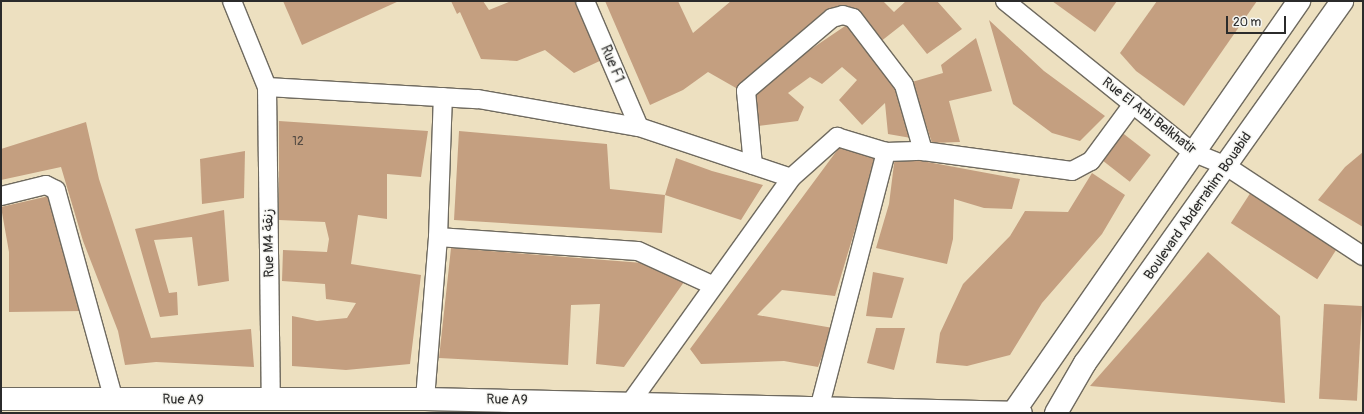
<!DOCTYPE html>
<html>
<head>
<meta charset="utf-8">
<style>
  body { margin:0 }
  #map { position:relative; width:1364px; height:414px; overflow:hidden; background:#ede0c0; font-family:Pangolin,"Playpen Sans Arabic",sans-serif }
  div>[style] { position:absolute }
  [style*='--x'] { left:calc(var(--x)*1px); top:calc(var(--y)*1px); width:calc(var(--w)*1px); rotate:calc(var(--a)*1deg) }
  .building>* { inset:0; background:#c49f80; transform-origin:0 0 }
  .roads { filter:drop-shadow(1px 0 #6f6a5f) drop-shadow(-1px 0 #6f6a5f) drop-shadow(0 1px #6f6a5f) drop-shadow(0 -1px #6f6a5f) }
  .minor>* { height:18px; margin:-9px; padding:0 9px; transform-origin:9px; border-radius:9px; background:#fff }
  .tertiary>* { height:22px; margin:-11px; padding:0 11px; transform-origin:11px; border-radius:11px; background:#fff }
  .secondary>* { height:22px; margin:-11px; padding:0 11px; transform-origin:11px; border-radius:11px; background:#fff }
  span { translate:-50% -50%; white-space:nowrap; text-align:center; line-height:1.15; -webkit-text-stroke:3px #f6f6f2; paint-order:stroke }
  .number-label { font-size:12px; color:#514840 }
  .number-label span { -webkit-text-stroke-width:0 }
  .street-label { font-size:14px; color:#2b2b2b }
  .frame { position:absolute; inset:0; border:2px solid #2b2b2b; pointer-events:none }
  .scale { position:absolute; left:1226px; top:16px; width:60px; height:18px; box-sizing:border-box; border:2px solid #2b2b2b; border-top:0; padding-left:5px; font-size:12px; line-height:14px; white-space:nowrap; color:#2b2b2b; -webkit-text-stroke:3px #f6f6f2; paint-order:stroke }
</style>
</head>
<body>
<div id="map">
  <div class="building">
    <div style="clip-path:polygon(283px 1px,399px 1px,302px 45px)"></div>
    <div style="clip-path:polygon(451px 1px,483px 1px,489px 10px,511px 1px,577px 1px,604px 59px,574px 73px,545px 50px,517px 61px,481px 59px,460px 12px,457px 14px)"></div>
    <div style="clip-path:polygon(605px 1px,678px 1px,693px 33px,731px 1px,883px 1px,894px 12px,906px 1px,937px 1px,962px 29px,927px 54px,903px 24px,880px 42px,846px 5px,814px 26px,769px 67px,736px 88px,708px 72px,683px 90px,650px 105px)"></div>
    <div style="clip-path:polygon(1052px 1px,1117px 1px,1095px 32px)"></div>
    <div style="clip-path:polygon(1157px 1px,1257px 1px,1184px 106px,1136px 71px,1120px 53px)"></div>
    <div style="clip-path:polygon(854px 20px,901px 88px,911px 138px,888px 134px,885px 103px,862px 125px,839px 100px,857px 80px,842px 67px,822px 84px,810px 77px,788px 93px,804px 107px,798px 121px,758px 126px,749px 91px)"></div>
    <div style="clip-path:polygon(989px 20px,1044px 71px,1105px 116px,1080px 141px,1052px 133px,1013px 104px)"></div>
    <div style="clip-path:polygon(976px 38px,992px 91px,949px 101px,960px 142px,932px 143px,912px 82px,943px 73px,941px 65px)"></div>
    <div style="clip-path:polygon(279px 121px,428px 131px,421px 177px,387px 174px,387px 219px,358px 215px,351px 264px,421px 275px,410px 364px,346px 370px,292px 366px,292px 316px,317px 321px,347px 318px,356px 303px,326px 299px,325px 284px,282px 281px,283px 250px,327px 252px,329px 239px,325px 222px,279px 220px)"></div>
    <div style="clip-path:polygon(86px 122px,99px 179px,151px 338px,251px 329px,254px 367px,156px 362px,125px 365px,118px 331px,83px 241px,61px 167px,1px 180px,1px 149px)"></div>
    <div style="clip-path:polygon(459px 131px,607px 144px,610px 189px,665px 195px,662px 233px,454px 220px)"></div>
    <div style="left:1120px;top:131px;width:39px;height:34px;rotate:38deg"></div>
    <div style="clip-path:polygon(844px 141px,878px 153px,835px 296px,782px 290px,757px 315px,833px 328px,818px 367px,784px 361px,701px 364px,690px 349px)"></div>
    <div style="clip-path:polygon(245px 151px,244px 198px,202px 204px,200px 159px)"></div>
    <div style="clip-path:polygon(1363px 152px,1363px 227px,1318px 200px,1345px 167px)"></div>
    <div style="clip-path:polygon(895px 156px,1020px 179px,1012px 209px,984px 208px,954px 199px,953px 239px,947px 264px,876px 248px,889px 204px)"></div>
    <div style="clip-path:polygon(676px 158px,712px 171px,763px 185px,741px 220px,665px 195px)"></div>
    <div style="clip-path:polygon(1092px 173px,1125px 195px,1102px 234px,1042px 303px,1010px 355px,967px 366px,936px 363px,940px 333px,963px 284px,1010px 236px,1025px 211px,1068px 212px)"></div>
    <div style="left:1251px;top:192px;width:103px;height:37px;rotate:33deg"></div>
    <div style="clip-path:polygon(49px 196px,83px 311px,9px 312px,9px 252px,1px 207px)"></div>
    <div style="clip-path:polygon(224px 210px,229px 281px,198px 286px,192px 237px,154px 240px,169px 293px,177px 292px,178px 315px,160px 317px,135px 229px)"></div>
    <div style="clip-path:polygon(451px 248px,643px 263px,684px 282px,624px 367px,596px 364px,600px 304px,571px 305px,568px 365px,439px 358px)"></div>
    <div style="clip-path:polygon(1208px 252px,1280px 316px,1285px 403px,1090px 386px)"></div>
    <div style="clip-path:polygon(873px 272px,904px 278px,892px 318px,866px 316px)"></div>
    <div style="left:1324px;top:304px;width:38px;height:95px;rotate:3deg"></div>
    <div style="clip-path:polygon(876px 328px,905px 328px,894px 370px,867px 363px)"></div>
  </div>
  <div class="roads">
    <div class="minor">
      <div style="--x:232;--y:1;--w:93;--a:67.9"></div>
      <div style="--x:267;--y:87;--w:313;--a:89.3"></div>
      <div style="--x:585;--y:1;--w:137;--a:66.8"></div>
      <div style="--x:1005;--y:1;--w:240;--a:38.9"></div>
      <div style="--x:1192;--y:152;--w:37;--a:22"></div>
      <div style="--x:1226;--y:166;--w:164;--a:33.3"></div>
      <div style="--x:267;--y:87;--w:211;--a:3.3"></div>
      <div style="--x:478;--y:99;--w:163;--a:9.9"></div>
      <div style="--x:639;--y:127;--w:160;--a:18.5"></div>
      <div style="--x:753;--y:165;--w:74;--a:-95.4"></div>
      <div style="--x:746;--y:91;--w:113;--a:-40.3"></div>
      <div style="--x:832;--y:18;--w:11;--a:-15"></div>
      <div style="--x:843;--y:15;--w:10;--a:17"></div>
      <div style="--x:853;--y:18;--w:84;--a:52.7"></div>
      <div style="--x:904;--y:85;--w:69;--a:73.9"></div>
      <div style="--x:1;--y:196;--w:46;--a:-13.7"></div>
      <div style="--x:46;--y:185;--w:11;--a:27"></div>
      <div style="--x:56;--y:190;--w:215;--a:74.6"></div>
      <div style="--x:438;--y:237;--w:200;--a:4"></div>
      <div style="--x:638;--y:251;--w:81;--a:24.7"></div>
      <div style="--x:425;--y:399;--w:163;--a:-85.4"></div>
      <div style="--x:438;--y:237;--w:140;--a:-88"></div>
      <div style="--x:623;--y:413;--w:289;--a:-54.4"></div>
      <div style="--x:791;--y:178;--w:62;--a:-41.7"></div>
      <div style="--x:837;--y:137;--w:51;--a:17"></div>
      <div style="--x:886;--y:152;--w:37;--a:-2"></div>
      <div style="--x:923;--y:151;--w:150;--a:7.6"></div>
      <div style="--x:1072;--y:171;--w:21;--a:-28"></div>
      <div style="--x:1091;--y:161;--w:71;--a:-53.6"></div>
      <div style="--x:818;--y:413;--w:270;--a:-75.4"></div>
    </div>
    <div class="tertiary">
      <div style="--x:1;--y:399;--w:424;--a:0"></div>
      <div style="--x:425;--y:399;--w:596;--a:1.35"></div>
    </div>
    <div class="secondary">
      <div style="--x:1013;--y:413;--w:502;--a:-55.23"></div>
      <div style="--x:1056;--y:413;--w:58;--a:-59.9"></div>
      <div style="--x:1085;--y:363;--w:444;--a:-54.6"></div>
    </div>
  </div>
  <div class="number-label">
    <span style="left:298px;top:142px">12</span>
  </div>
  <div class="street-label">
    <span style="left:612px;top:64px;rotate:67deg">Rue F1</span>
    <span style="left:1149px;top:116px;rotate:38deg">Rue El Arbi Belkhatir</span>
    <span style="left:1198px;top:206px;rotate:-55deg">Boulevard Abderrahim Bouabid</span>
    <span style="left:269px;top:243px;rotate:-91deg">Rue M4 زنقة</span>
    <span style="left:183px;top:400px;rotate:1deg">Rue A9</span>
    <span style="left:507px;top:400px;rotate:1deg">Rue A9</span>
  </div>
  <div class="frame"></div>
  <div class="scale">20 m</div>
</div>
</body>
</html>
